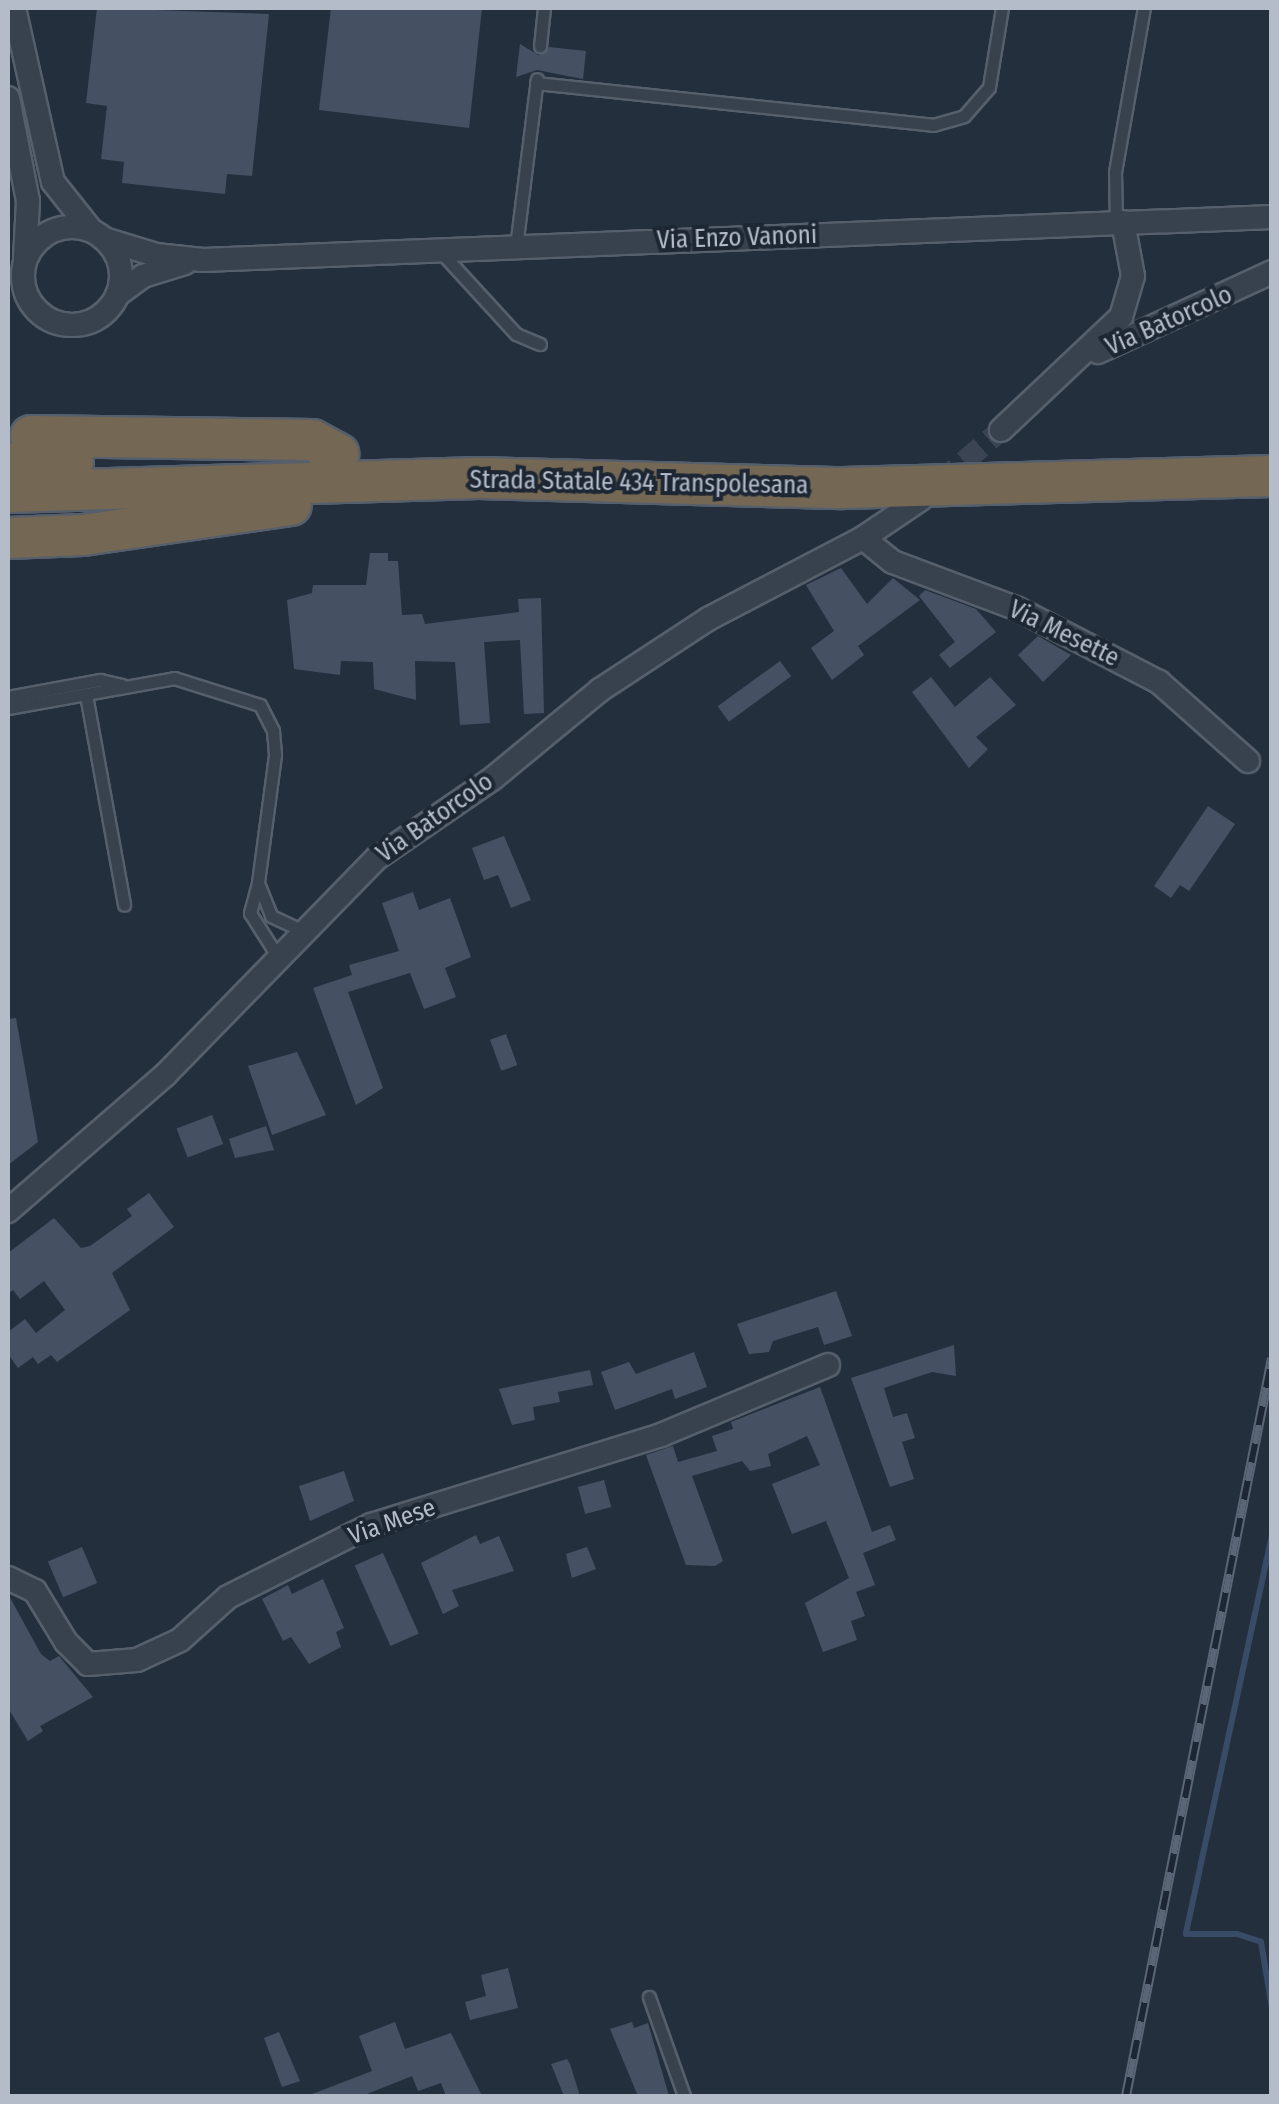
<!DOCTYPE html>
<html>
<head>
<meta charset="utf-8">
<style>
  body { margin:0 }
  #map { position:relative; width:1279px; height:2104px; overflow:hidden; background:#242f3e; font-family:"Fira Sans Condensed",sans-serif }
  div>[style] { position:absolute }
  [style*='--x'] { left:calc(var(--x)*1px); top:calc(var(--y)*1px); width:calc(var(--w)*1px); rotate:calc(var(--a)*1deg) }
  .stream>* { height:6px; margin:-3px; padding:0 3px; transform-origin:3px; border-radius:3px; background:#394c67 }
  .building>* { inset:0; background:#455162; transform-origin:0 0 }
  .street-tunnel>* { height:22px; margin-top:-11px; transform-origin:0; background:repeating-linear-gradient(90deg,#3a4453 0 22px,transparent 0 33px) }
  .roads { filter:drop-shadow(2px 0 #565f6c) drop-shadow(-2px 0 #565f6c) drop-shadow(0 2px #565f6c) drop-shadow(0 -2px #565f6c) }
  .lane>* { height:11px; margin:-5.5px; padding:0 5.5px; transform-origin:5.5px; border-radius:5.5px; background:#38414e }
  .street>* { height:22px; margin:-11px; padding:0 11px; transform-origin:11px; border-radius:11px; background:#38414e }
  .street>.ring { margin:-11px; padding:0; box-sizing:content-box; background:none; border:22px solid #38414e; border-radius:50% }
  .highway>* { height:40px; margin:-20px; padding:0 20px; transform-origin:20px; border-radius:20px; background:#746855 }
  .rail>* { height:10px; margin-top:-5px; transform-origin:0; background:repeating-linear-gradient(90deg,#1d2633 0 19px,#5a6575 0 38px); box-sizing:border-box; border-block:2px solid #5a6575 }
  span { translate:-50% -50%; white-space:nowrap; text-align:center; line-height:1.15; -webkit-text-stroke:8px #1d2633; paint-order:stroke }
  .street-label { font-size:25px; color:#b4bcc9 }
  .frame { position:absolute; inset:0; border:10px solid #b4bcc9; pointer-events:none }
</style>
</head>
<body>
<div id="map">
  <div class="stream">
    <div style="--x:1272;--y:1535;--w:408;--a:102.2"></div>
    <div style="--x:1186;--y:1934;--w:51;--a:0"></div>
    <div style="--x:1237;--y:1934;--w:25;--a:18"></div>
    <div style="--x:1261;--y:1942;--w:67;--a:80.5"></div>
  </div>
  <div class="building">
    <div style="clip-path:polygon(97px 8px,269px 14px,252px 176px,227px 174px,225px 194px,122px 183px,124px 162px,101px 159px,107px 106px,86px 103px)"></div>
    <div style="clip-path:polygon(331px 8px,482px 8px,469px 128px,319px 110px)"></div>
    <div style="clip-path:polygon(520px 44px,538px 55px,549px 47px,586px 51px,583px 79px,537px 70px,516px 77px)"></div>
    <div style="clip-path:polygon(370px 553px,388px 553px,388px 561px,398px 561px,402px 615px,422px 614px,425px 624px,519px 612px,518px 599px,541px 598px,544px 713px,524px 714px,520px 640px,484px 642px,490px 723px,460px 725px,455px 662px,415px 661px,416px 700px,374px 689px,373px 662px,341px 661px,340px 675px,294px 669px,287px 600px,312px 593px,313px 585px,366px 585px)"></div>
    <div style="clip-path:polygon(841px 568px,867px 604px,893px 578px,920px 600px,858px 646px,864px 655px,832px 680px,811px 648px,834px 631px,806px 585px)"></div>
    <div style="clip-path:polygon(925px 590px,976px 609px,996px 632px,950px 668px,939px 655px,955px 642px,919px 596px)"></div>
    <div style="clip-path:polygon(1038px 636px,1071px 655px,1043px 682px,1018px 655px)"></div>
    <div style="left:780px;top:661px;width:19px;height:77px;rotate:54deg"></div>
    <div style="clip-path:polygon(931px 677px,955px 707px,990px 677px,1016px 705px,976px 737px,988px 749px,969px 768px,912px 692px)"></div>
    <div style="clip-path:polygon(1208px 806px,1235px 824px,1189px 891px,1180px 885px,1171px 898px,1154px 886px)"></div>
    <div style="clip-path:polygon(504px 836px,531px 900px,511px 908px,498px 875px,484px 880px,472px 848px)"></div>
    <div style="clip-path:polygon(413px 892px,419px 910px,450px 898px,471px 957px,445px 968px,456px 997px,424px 1009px,410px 973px,348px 992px,383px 1088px,356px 1105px,313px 988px,352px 975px,349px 965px,399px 951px,382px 903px)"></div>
    <div style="clip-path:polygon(16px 1018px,38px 1142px,8px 1165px,8px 1019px)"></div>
    <div style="left:506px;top:1034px;width:33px;height:17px;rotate:70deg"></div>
    <div style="clip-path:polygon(297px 1052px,326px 1115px,272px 1135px,248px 1066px)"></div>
    <div style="left:212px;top:1115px;width:31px;height:38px;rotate:69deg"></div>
    <div style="clip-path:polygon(266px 1126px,274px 1150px,235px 1158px,229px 1139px)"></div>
    <div style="clip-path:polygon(149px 1193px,174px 1227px,112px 1273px,130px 1310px,57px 1362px,51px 1355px,38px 1364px,33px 1357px,18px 1368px,8px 1354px,8px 1332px,25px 1319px,36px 1333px,65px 1310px,44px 1281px,20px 1299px,13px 1290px,8px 1294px,8px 1253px,54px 1218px,81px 1248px,90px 1246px,132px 1216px,127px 1209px)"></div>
    <div style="clip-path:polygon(836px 1291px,852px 1336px,824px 1345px,818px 1327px,773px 1341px,769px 1352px,749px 1354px,737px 1324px)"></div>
    <div style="clip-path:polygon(954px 1345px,956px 1376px,932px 1372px,884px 1388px,893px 1417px,907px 1413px,915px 1438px,902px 1442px,914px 1479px,890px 1487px,851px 1378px)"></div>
    <div style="clip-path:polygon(694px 1352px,707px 1387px,675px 1399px,672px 1389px,615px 1410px,601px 1372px,629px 1362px,636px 1374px)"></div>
    <div style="clip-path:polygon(590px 1370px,593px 1385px,558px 1392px,560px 1402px,533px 1407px,535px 1420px,512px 1425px,499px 1389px)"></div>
    <div style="clip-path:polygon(820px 1387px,872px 1532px,890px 1525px,896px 1540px,863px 1553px,875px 1585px,856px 1592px,865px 1616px,851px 1621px,857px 1640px,823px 1652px,805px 1603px,849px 1578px,826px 1521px,792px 1534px,772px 1484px,820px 1465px,807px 1436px,768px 1454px,771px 1466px,750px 1471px,742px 1461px,692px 1476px,723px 1561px,715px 1566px,686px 1565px,646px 1455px,673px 1446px,678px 1462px,717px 1451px,712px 1436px,733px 1429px,731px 1422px)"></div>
    <div style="clip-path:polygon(344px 1471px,354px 1501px,310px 1521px,299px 1486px)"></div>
    <div style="left:604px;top:1480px;width:28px;height:27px;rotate:75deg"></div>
    <div style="clip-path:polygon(476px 1535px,480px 1544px,499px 1536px,514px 1571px,452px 1590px,459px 1606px,443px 1614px,421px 1563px)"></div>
    <div style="left:82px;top:1547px;width:39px;height:37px;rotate:67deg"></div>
    <div style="clip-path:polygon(587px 1547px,596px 1569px,572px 1578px,566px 1554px)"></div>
    <div style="left:383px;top:1553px;width:88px;height:31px;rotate:66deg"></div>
    <div style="clip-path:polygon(323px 1579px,344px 1628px,336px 1632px,341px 1647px,309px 1664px,291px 1637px,283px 1641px,262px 1599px,288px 1585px,292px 1594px)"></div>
    <div style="clip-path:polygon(8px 1594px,41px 1654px,50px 1661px,59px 1656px,93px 1697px,40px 1726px,43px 1731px,28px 1741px,8px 1708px)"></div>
    <div style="clip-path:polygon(508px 1968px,518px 2008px,470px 2020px,465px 2002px,486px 1996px,481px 1975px)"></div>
    <div style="clip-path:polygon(395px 2022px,405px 2049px,451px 2033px,482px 2096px,446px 2096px,441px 2083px,418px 2091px,412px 2076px,362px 2096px,307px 2096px,372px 2071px,359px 2036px)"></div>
    <div style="clip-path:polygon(632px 2022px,634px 2028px,648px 2023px,669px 2096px,638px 2096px,610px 2029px)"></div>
    <div style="clip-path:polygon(279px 2032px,300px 2081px,282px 2087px,264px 2038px)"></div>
    <div style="clip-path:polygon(567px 2059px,570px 2064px,580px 2096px,564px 2096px,551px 2064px)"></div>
  </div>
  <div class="street-tunnel">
    <div style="--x:939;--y:483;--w:82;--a:-40.5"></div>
  </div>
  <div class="roads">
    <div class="lane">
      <div style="--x:540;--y:46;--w:38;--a:-84"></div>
      <div style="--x:536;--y:83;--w:399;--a:6"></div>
      <div style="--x:933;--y:125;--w:32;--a:-16"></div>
      <div style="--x:964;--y:116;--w:38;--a:-49"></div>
      <div style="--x:989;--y:87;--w:80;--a:-80.7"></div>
      <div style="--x:1116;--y:223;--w:51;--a:-91.1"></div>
      <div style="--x:1115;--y:172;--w:167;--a:-80"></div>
      <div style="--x:516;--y:247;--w:169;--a:-82.9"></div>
      <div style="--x:439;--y:250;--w:114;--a:47.5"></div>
      <div style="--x:516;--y:334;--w:26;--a:23"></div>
      <div style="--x:86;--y:695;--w:213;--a:79.7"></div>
      <div style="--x:8;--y:697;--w:94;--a:-10.5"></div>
      <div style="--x:100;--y:680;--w:22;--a:13"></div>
      <div style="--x:8;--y:708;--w:169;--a:-10.2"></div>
      <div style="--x:174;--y:678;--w:90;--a:17.4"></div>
      <div style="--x:260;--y:705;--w:29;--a:63"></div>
      <div style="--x:273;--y:731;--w:24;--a:85"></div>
      <div style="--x:275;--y:755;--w:129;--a:97.6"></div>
      <div style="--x:278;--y:957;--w:52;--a:-122.5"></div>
      <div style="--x:250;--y:913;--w:31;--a:-75"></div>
      <div style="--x:258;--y:883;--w:35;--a:68"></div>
      <div style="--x:271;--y:916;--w:35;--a:25"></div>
      <div style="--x:649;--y:1997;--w:105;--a:70.5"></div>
    </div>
    <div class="street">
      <div style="--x:14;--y:8;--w:178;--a:77.4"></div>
      <div style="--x:53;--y:182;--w:61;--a:51.6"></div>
      <div style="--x:8;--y:98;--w:105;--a:79"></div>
      <div style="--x:28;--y:201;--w:57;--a:93"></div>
      <div class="ring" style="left:23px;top:227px;width:76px;height:76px"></div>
      <div style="--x:104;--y:239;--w:54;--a:17.1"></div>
      <div style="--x:156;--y:255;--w:47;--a:6.1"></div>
      <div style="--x:203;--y:260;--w:1070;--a:-2.3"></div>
      <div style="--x:117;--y:295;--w:32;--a:-36"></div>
      <div style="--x:143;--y:276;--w:44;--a:-17.2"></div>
      <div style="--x:1098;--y:352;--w:192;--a:-24.7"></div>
      <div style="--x:1001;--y:430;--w:165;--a:-43.3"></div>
      <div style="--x:1121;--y:317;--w:43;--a:-73.7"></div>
      <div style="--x:1133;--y:276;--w:55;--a:-100.5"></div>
      <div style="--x:863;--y:538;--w:38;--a:39"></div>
      <div style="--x:893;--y:562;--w:134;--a:20.6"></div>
      <div style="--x:1018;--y:609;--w:159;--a:27.4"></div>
      <div style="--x:1159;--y:682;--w:119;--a:41.6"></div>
      <div style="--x:8;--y:1211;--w:208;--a:-40.9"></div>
      <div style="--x:165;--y:1075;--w:303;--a:-45.7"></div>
      <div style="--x:377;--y:858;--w:140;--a:-34.5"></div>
      <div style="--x:492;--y:779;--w:140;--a:-39.5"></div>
      <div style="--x:600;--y:690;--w:129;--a:-33.3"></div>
      <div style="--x:708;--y:619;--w:175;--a:-27.6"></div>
      <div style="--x:863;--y:538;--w:70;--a:-33.9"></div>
      <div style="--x:8;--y:1578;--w:30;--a:26"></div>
      <div style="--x:35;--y:1591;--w:60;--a:58.7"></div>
      <div style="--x:66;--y:1642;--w:31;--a:45"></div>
      <div style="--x:88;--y:1664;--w:49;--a:-4.7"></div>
      <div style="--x:137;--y:1660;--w:47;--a:-24.9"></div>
      <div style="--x:180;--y:1640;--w:64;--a:-41.9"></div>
      <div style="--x:228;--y:1597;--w:160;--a:-26.7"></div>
      <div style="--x:371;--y:1525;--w:304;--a:-17.2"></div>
      <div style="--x:661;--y:1435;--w:181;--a:-22.7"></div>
    </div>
    <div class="highway">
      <div style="--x:31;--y:436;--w:281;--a:0.8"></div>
      <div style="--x:312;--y:440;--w:30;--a:28"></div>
      <div style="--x:8;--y:464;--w:65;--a:-1.8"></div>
      <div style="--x:8;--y:492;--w:471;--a:-1.7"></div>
      <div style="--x:479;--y:478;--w:364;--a:1.6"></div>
      <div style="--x:843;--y:488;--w:429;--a:-1.6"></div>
      <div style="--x:8;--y:538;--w:75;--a:-2.3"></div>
      <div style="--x:83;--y:535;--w:210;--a:-8.2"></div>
    </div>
  </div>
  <div class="rail">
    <div style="--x:1126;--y:2096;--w:752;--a:-78.81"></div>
  </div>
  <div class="street-label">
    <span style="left:737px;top:238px;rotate:-2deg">Via Enzo Vanoni</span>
    <span style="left:1169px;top:321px;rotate:-24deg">Via Batorcolo</span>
    <span style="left:639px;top:483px;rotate:1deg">Strada Statale 434 Transpolesana</span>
    <span style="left:1064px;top:634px;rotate:26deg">Via Mesette</span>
    <span style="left:435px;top:818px;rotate:-35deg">Via Batorcolo</span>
    <span style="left:392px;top:1522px;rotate:-20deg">Via Mese</span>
  </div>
  <div class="frame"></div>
</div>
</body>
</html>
